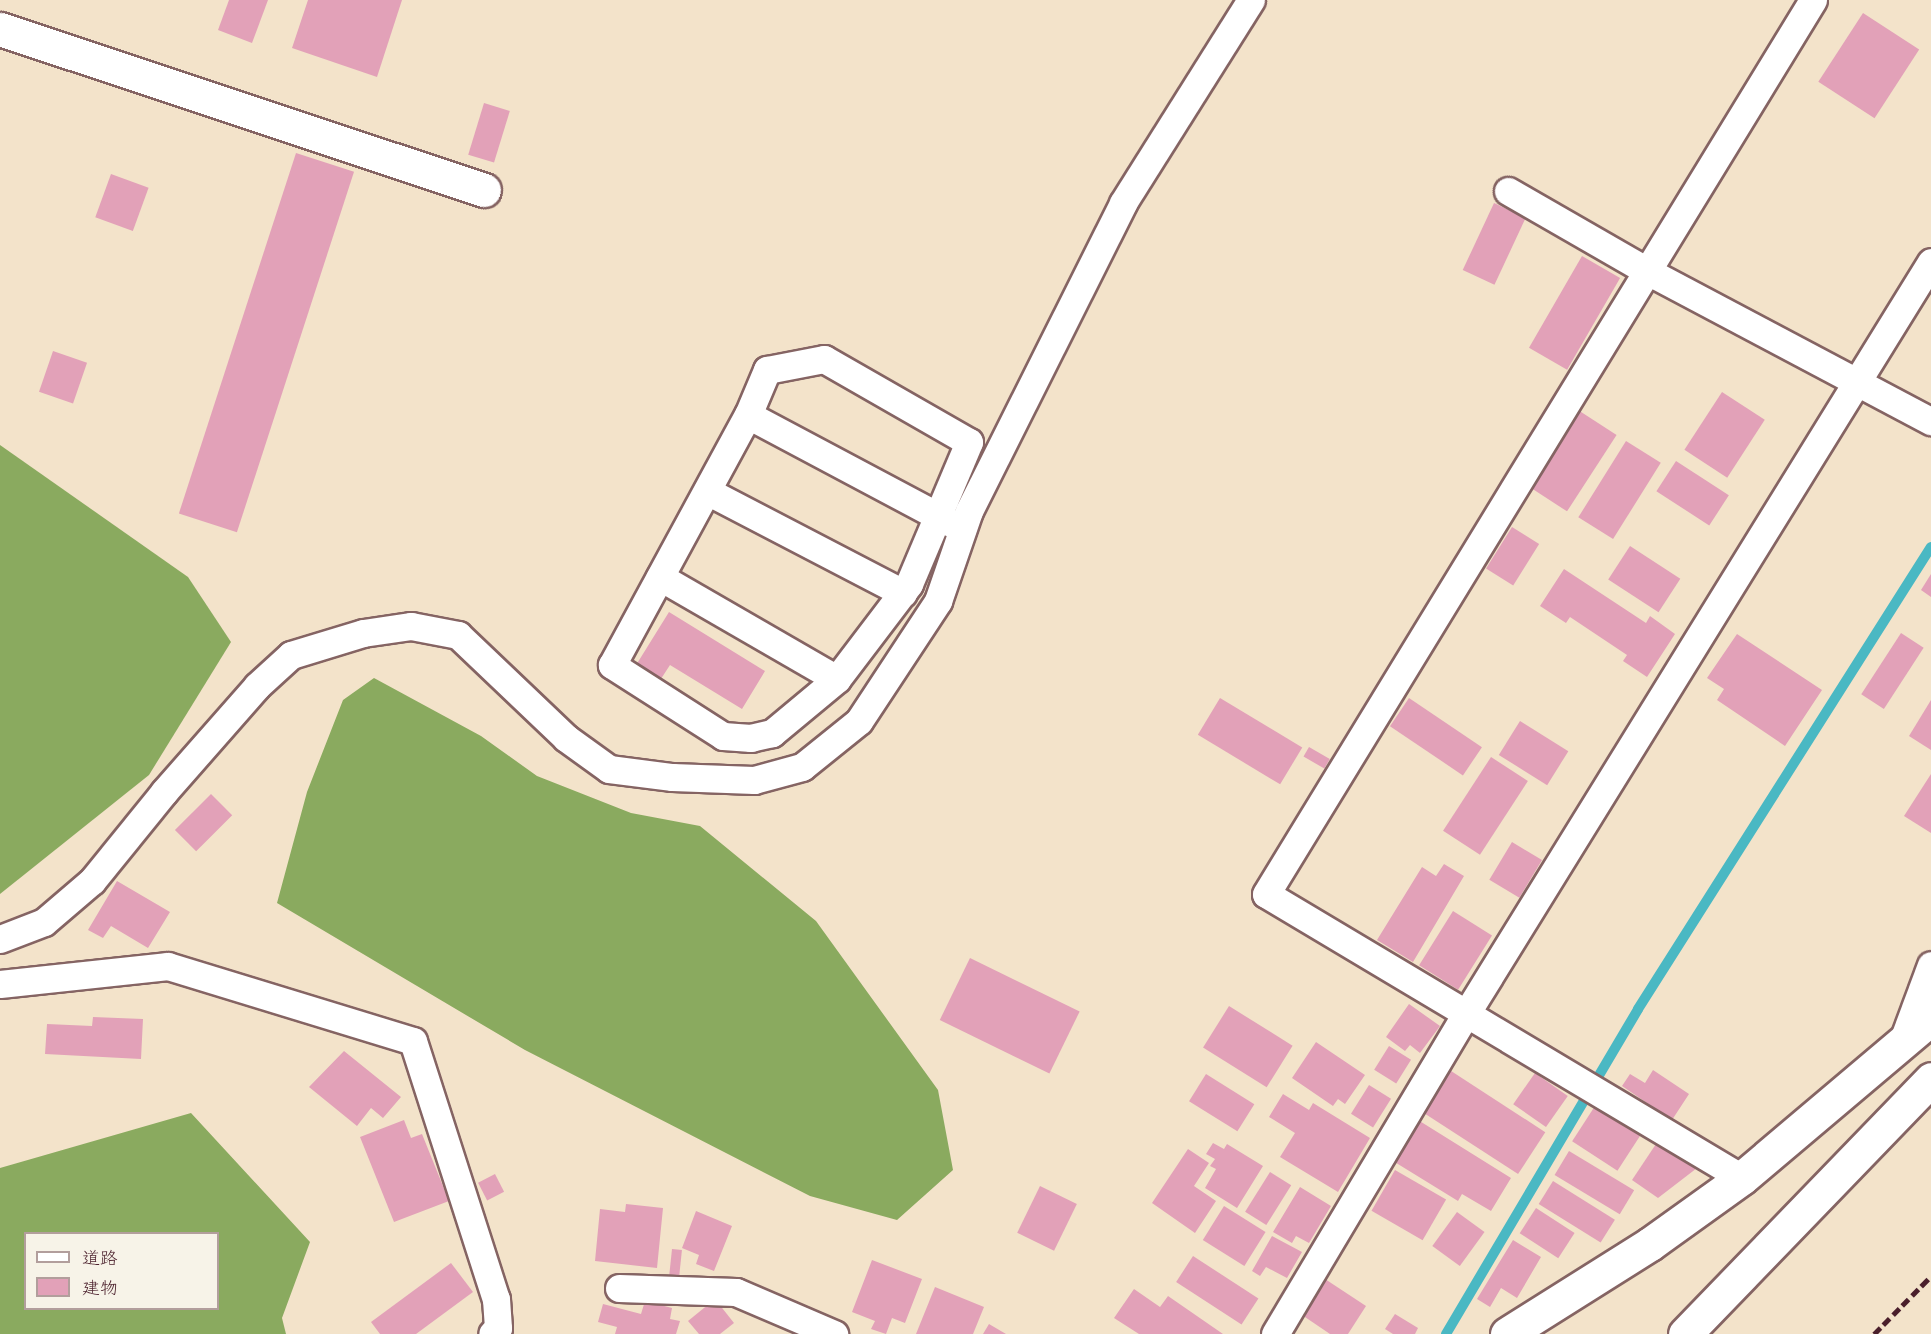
<!DOCTYPE html>
<html>
<head>
<meta charset="utf-8">
<style>
  body { margin:0 }
  #map { position:relative; width:1931px; height:1334px; overflow:hidden; background:#f3e3ca; font-family:Mynerve,"Klee One",sans-serif }
  div>[style] { position:absolute }
  [style*='--x'] { left:calc(var(--x)*1px); top:calc(var(--y)*1px); width:calc(var(--w)*1px); rotate:calc(var(--a)*1deg) }
  .forest>* { inset:0; background:#8aaa5f }
  .stream>* { height:10px; margin:-5px; padding:0 5px; transform-origin:5px; border-radius:5px; background:#4ab8c3 }
  .building>* { inset:0; background:#e2a1b8; transform-origin:0 0 }
  .roads { filter:drop-shadow(2px 0 #856463) drop-shadow(-2px 0 #856463) drop-shadow(0 2px #856463) drop-shadow(0 -2px #856463) }
  .minor>* { height:27px; margin:-13.5px; padding:0 13.5px; transform-origin:13.5px; border-radius:13.5px; background:#fff }
  .tertiary>* { height:33px; margin:-16.5px; padding:0 16.5px; transform-origin:16.5px; border-radius:16.5px; background:#fff }
  .rail>* { height:4.5px; margin-top:-2.25px; transform-origin:0; background:repeating-linear-gradient(90deg,#4a1f2b 0 9px,transparent 0 13.5px) }
  span { translate:-50% -50%; white-space:nowrap; text-align:center; line-height:1.15; -webkit-text-stroke:4.5px #f7f3e8; paint-order:stroke }
  .legend { position:absolute; left:24px; top:1232px; width:195px; height:78px; box-sizing:border-box; background:#f7f3e8; border:2px solid #b29e9c; margin:0; padding:8px 10px; list-style:none; font-size:18px; color:#4a1f2b }
  .legend li { display:flex; align-items:center; gap:12px; height:30px }
  .legend b { width:30px; border:2px solid #b29e9c }
</style>
</head>
<body>
<div id="map">
  <div class="forest">
    <div style="clip-path:polygon(0 445px,188px 577px,231px 642px,149px 775px,0 894px)"></div>
    <div style="clip-path:polygon(374px 678px,481px 736px,537px 776px,631px 813px,700px 826px,816px 921px,938px 1090px,953px 1170px,897px 1220px,810px 1196px,525px 1050px,277px 903px,307px 792px,343px 700px)"></div>
    <div style="clip-path:polygon(evenodd,191px 1113px,310px 1242px,282px 1318px,286px 1334px,0 1334px,0 1168px,191px 1113px,26px 1234px,218px 1234px,218px 1308px,26px 1308px,26px 1234px)"></div>
  </div>
  <div class="stream">
    <div style="--x:1446;--y:1334;--w:377;--a:-59.4"></div>
    <div style="--x:1638;--y:1009;--w:547;--a:-57.62"></div>
  </div>
  <div class="building">
    <div style="clip-path:polygon(229px 0,268px 0,252px 43px,218px 30px)"></div>
    <div style="clip-path:polygon(308px 0,402px 0,377px 77px,292px 48px)"></div>
    <div style="left:1863px;top:13px;width:67px;height:82px;rotate:33deg"></div>
    <div style="left:484px;top:103px;width:27px;height:54px;rotate:17deg"></div>
    <div style="left:296px;top:153px;width:61px;height:379px;rotate:18deg"></div>
    <div style="left:111px;top:174px;width:40px;height:46px;rotate:20deg"></div>
    <div style="left:1494px;top:203px;width:35px;height:74px;rotate:25deg"></div>
    <div style="left:1582px;top:256px;width:44px;height:106px;rotate:30deg"></div>
    <div style="left:53px;top:351px;width:36px;height:43px;rotate:19deg"></div>
    <div style="left:1722px;top:392px;width:51px;height:69px;rotate:33deg"></div>
    <div style="left:1578px;top:410px;width:46px;height:91px;rotate:33deg"></div>
    <div style="left:1626px;top:441px;width:41px;height:90px;rotate:32deg"></div>
    <div style="left:1676px;top:461px;width:63px;height:36px;rotate:33deg"></div>
    <div style="left:1512px;top:527px;width:32px;height:49px;rotate:32deg"></div>
    <div style="left:1630px;top:546px;width:60px;height:40px;rotate:33deg"></div>
    <div style="clip-path:polygon(1564px 569px,1646px 623px,1650px 616px,1675px 634px,1647px 677px,1623px 661px,1627px 655px,1570px 617px,1566px 623px,1540px 606px)"></div>
    <div style="clip-path:polygon(1931px 574px,1931px 597px,1921px 590px)"></div>
    <div style="clip-path:polygon(669px 612px,765px 671px,742px 709px,670px 665px,657px 685px,633px 670px)"></div>
    <div style="left:1901px;top:633px;width:27px;height:73px;rotate:33deg"></div>
    <div style="clip-path:polygon(1737px 634px,1822px 690px,1785px 746px,1717px 700px,1724px 689px,1707px 678px)"></div>
    <div style="left:1220px;top:698px;width:96px;height:43px;rotate:31deg"></div>
    <div style="left:1409px;top:698px;width:88px;height:34px;rotate:34deg"></div>
    <div style="clip-path:polygon(1931px 700px,1931px 750px,1909px 736px)"></div>
    <div style="left:1520px;top:721px;width:57px;height:40px;rotate:32deg"></div>
    <div style="left:1309px;top:747px;width:24px;height:11px;rotate:30deg"></div>
    <div style="left:1491px;top:757px;width:44px;height:88px;rotate:33deg"></div>
    <div style="clip-path:polygon(1931px 774px,1931px 833px,1904px 816px)"></div>
    <div style="left:211px;top:794px;width:30px;height:51px;rotate:45deg"></div>
    <div style="left:1512px;top:842px;width:35px;height:44px;rotate:31deg"></div>
    <div style="clip-path:polygon(1444px 864px,1464px 876px,1413px 962px,1377px 940px,1422px 867px,1436px 876px)"></div>
    <div style="clip-path:polygon(117px 881px,170px 912px,148px 948px,111px 926px,103px 938px,88px 930px)"></div>
    <div style="left:1453px;top:911px;width:46px;height:64px;rotate:32deg"></div>
    <div style="left:970px;top:958px;width:122px;height:69px;rotate:26deg"></div>
    <div style="clip-path:polygon(1409px 1004px,1440px 1026px,1420px 1053px,1410px 1045px,1405px 1051px,1386px 1037px)"></div>
    <div style="left:1229px;top:1006px;width:75px;height:49px;rotate:32deg"></div>
    <div style="clip-path:polygon(93px 1017px,143px 1019px,141px 1059px,45px 1054px,47px 1024px,92px 1026px)"></div>
    <div style="clip-path:polygon(1316px 1042px,1365px 1075px,1345px 1104px,1338px 1099px,1333px 1106px,1292px 1078px)"></div>
    <div style="left:1389px;top:1046px;width:26px;height:28px;rotate:32deg"></div>
    <div style="clip-path:polygon(344px 1051px,401px 1097px,383px 1118px,371px 1108px,357px 1126px,309px 1087px)"></div>
    <div style="left:1448px;top:1069px;width:116px;height:50px;rotate:33deg"></div>
    <div style="clip-path:polygon(1653px 1070px,1689px 1094px,1672px 1120px,1622px 1086px,1630px 1074px,1645px 1083px)"></div>
    <div style="left:1535px;top:1073px;width:40px;height:38px;rotate:35deg"></div>
    <div style="left:1206px;top:1074px;width:57px;height:32px;rotate:32deg"></div>
    <div style="left:1369px;top:1085px;width:26px;height:34px;rotate:32deg"></div>
    <div style="clip-path:polygon(1283px 1094px,1309px 1110px,1313px 1103px,1370px 1138px,1338px 1192px,1280px 1157px,1295px 1133px,1269px 1117px)"></div>
    <div style="left:1595px;top:1106px;width:54px;height:42px;rotate:33deg"></div>
    <div style="clip-path:polygon(404px 1120px,411px 1138px,422px 1134px,449px 1201px,394px 1222px,360px 1137px)"></div>
    <div style="clip-path:polygon(1418px 1120px,1511px 1178px,1491px 1211px,1462px 1194px,1458px 1201px,1393px 1161px)"></div>
    <div style="clip-path:polygon(1213px 1143px,1224px 1149px,1227px 1144px,1263px 1166px,1237px 1208px,1205px 1188px,1216px 1169px,1210px 1166px,1215px 1159px,1206px 1154px)"></div>
    <div style="clip-path:polygon(1656px 1144px,1697px 1168px,1658px 1198px,1632px 1180px)"></div>
    <div style="clip-path:polygon(1188px 1149px,1209px 1163px,1194px 1186px,1216px 1201px,1195px 1233px,1152px 1203px)"></div>
    <div style="left:1569px;top:1151px;width:76px;height:28px;rotate:31deg"></div>
    <div style="left:1395px;top:1170px;width:59px;height:47px;rotate:30deg"></div>
    <div style="left:1270px;top:1172px;width:25px;height:47px;rotate:32deg"></div>
    <div style="left:495px;top:1174px;width:20px;height:19px;rotate:63deg"></div>
    <div style="left:1553px;top:1181px;width:73px;height:27px;rotate:32deg"></div>
    <div style="left:1040px;top:1186px;width:41px;height:52px;rotate:26deg"></div>
    <div style="clip-path:polygon(1300px 1187px,1331px 1206px,1309px 1243px,1296px 1236px,1292px 1243px,1273px 1232px)"></div>
    <div style="clip-path:polygon(626px 1204px,663px 1208px,657px 1268px,595px 1261px,600px 1209px,625px 1212px)"></div>
    <div style="left:1224px;top:1206px;width:49px;height:40px;rotate:32deg"></div>
    <div style="left:1536px;top:1208px;width:46px;height:30px;rotate:33deg"></div>
    <div style="clip-path:polygon(696px 1211px,732px 1226px,714px 1271px,696px 1264px,699px 1255px,682px 1248px)"></div>
    <div style="left:1457px;top:1212px;width:34px;height:42px;rotate:36deg"></div>
    <div style="clip-path:polygon(1272px 1236px,1302px 1252px,1287px 1278px,1266px 1267px,1260px 1276px,1252px 1271px)"></div>
    <div style="clip-path:polygon(1513px 1240px,1541px 1257px,1517px 1298px,1501px 1288px,1490px 1307px,1477px 1299px)"></div>
    <div style="left:672px;top:1249px;width:10px;height:26px;rotate:6deg"></div>
    <div style="left:1193px;top:1256px;width:78px;height:31px;rotate:33deg"></div>
    <div style="clip-path:polygon(872px 1260px,922px 1279px,905px 1323px,892px 1318px,886px 1334px,871px 1329px,875px 1321px,852px 1312px)"></div>
    <div style="clip-path:polygon(451px 1263px,473px 1292px,416px 1334px,380px 1334px,371px 1322px)"></div>
    <div style="clip-path:polygon(1325px 1279px,1366px 1306px,1348px 1334px,1330px 1334px,1302px 1315px)"></div>
    <div style="clip-path:polygon(935px 1287px,984px 1307px,973px 1334px,916px 1334px)"></div>
    <div style="clip-path:polygon(1134px 1289px,1160px 1307px,1168px 1296px,1223px 1334px,1139px 1334px,1114px 1318px)"></div>
    <div style="clip-path:polygon(715px 1299px,734px 1323px,720px 1334px,699px 1334px,688px 1321px)"></div>
    <div style="clip-path:polygon(645px 1301px,672px 1308px,670px 1319px,680px 1321px,676px 1334px,615px 1334px,617px 1327px,598px 1322px,603px 1304px,641px 1314px)"></div>
    <div style="clip-path:polygon(1395px 1314px,1418px 1328px,1415px 1334px,1393px 1334px,1385px 1329px)"></div>
    <div style="clip-path:polygon(989px 1324px,1006px 1334px,983px 1334px)"></div>
  </div>
  <div class="roads">
    <div class="minor">
      <div style="--x:1508;--y:191;--w:163;--a:29.9"></div>
      <div style="--x:1649;--y:272;--w:319;--a:27.9"></div>
      <div style="--x:824;--y:359;--w:167;--a:29.8"></div>
      <div style="--x:969;--y:442;--w:154;--a:112.9"></div>
      <div style="--x:909;--y:584;--w:119;--a:127.2"></div>
      <div style="--x:837;--y:679;--w:85;--a:140.3"></div>
      <div style="--x:772;--y:733;--w:22;--a:167"></div>
      <div style="--x:751;--y:738;--w:28;--a:-176"></div>
      <div style="--x:723;--y:736;--w:132;--a:-147.4"></div>
      <div style="--x:612;--y:665;--w:285;--a:-61.5"></div>
      <div style="--x:748;--y:415;--w:49;--a:-67.1"></div>
      <div style="--x:767;--y:370;--w:58;--a:-10.9"></div>
      <div style="--x:748;--y:415;--w:230;--a:28"></div>
      <div style="--x:707;--y:491;--w:221;--a:27.5"></div>
      <div style="--x:660;--y:577;--w:204;--a:30"></div>
      <div style="--x:0;--y:939;--w:47;--a:-21.1"></div>
      <div style="--x:44;--y:922;--w:63;--a:-40.5"></div>
      <div style="--x:92;--y:881;--w:114;--a:-51"></div>
      <div style="--x:164;--y:792;--w:141;--a:-48.7"></div>
      <div style="--x:257;--y:686;--w:46;--a:-42.4"></div>
      <div style="--x:291;--y:655;--w:75;--a:-17"></div>
      <div style="--x:363;--y:633;--w:49;--a:-8.3"></div>
      <div style="--x:411;--y:626;--w:48;--a:10.8"></div>
      <div style="--x:458;--y:635;--w:149;--a:43.6"></div>
      <div style="--x:566;--y:738;--w:53;--a:35.8"></div>
      <div style="--x:609;--y:769;--w:64;--a:7.2"></div>
      <div style="--x:672;--y:777;--w:82;--a:2.1"></div>
      <div style="--x:754;--y:780;--w:50;--a:-15.2"></div>
      <div style="--x:802;--y:767;--w:73;--a:-38.9"></div>
      <div style="--x:859;--y:721;--w:144;--a:-56.6"></div>
      <div style="--x:938;--y:601;--w:95;--a:-71"></div>
      <div style="--x:969;--y:511;--w:344;--a:-63.4"></div>
      <div style="--x:1123;--y:203;--w:240;--a:-57.8"></div>
      <div style="--x:0;--y:984;--w:169;--a:-6.1"></div>
      <div style="--x:168;--y:966;--w:256;--a:17"></div>
      <div style="--x:413;--y:1041;--w:271;--a:72.2"></div>
      <div style="--x:496;--y:1299;--w:29;--a:86"></div>
      <div style="--x:498;--y:1328;--w:8;--a:135"></div>
      <div style="--x:1902;--y:1043;--w:83;--a:-69.6"></div>
      <div style="--x:1742;--y:1178;--w:554;--a:-149.18"></div>
      <div style="--x:1266;--y:894;--w:1048;--a:-58.54"></div>
      <div style="--x:619;--y:1288;--w:117;--a:2"></div>
      <div style="--x:736;--y:1292;--w:107;--a:23.2"></div>
      <div style="--x:1275;--y:1334;--w:373;--a:-59.2"></div>
      <div style="--x:1466;--y:1014;--w:884;--a:-58.27"></div>
    </div>
    <div class="tertiary">
      <div style="--x:0;--y:29;--w:510;--a:18.4"></div>
      <div style="--x:1507;--y:1334;--w:169;--a:-32.2"></div>
      <div style="--x:1650;--y:1244;--w:113;--a:-35.7"></div>
      <div style="--x:1742;--y:1178;--w:248;--a:-40.2"></div>
      <div style="--x:1685;--y:1334;--w:354;--a:-46"></div>
    </div>
  </div>
  <div class="rail">
    <div style="--x:1874;--y:1334;--w:81;--a:-45.5"></div>
  </div>
  <ul class="legend">
  <li><b style="height:8px;background:#fff"></b>道路</li>
  <li><b style="height:16px;background:#e2a1b8"></b>建物</li>
  </ul>
</div>
</body>
</html>
